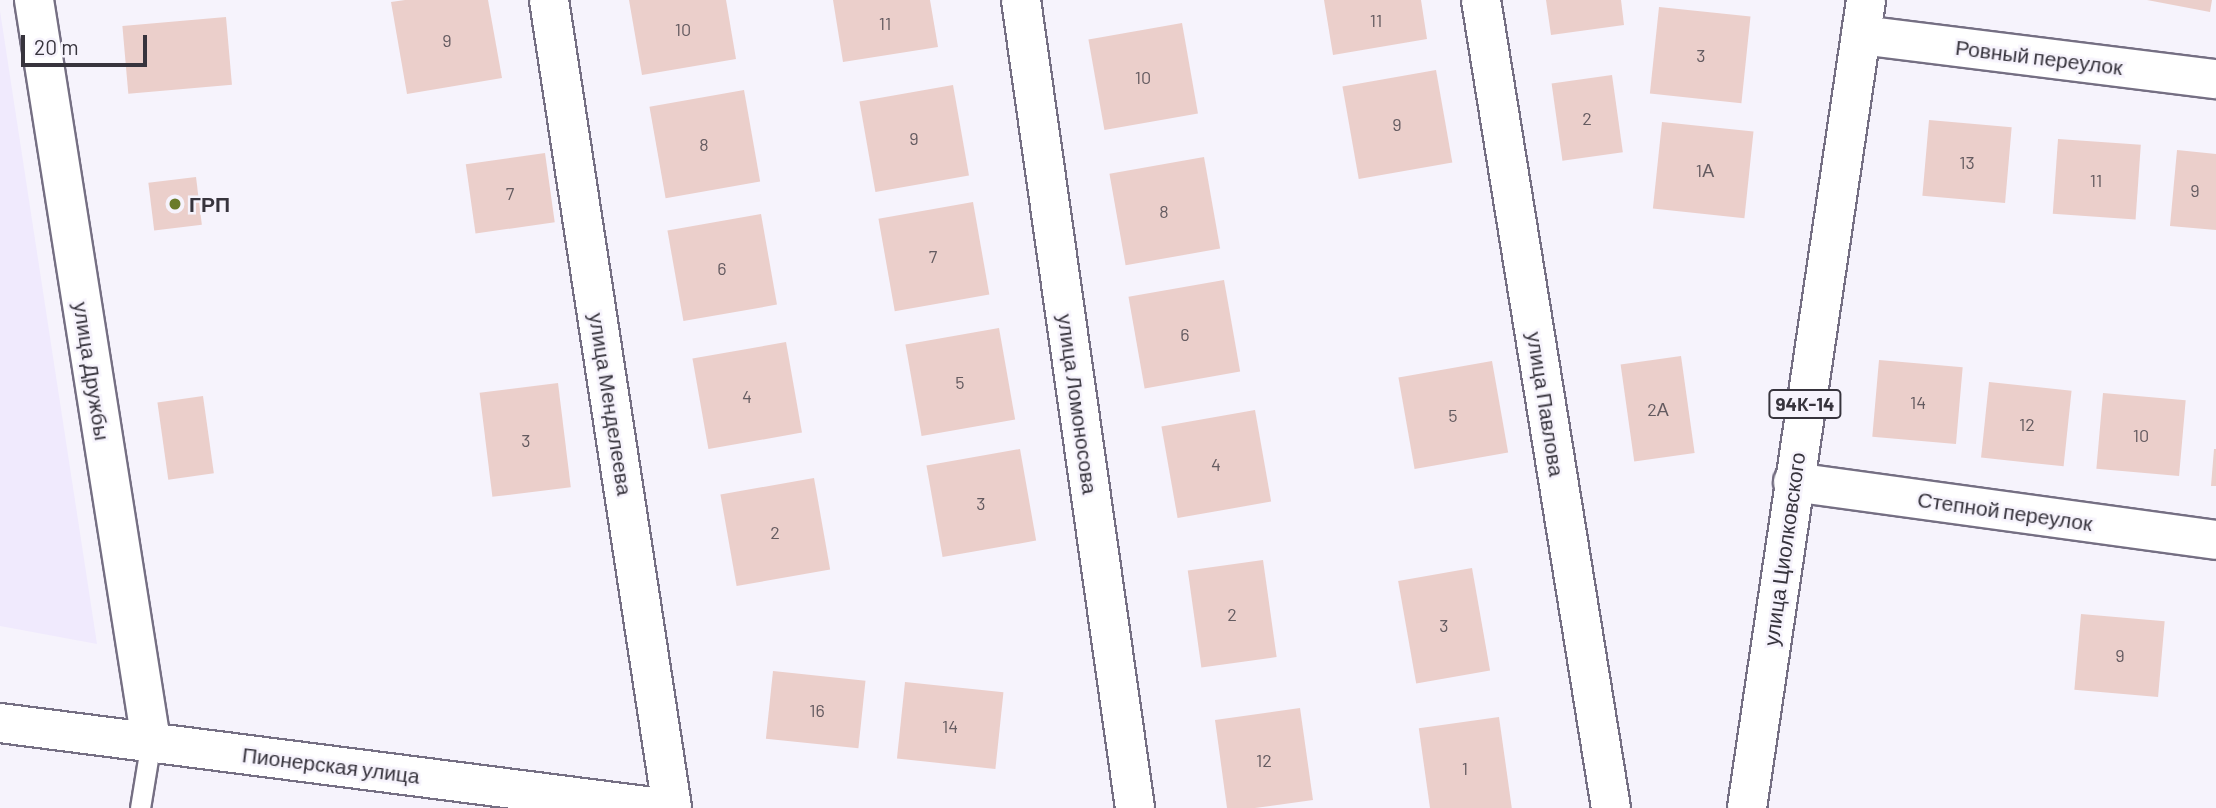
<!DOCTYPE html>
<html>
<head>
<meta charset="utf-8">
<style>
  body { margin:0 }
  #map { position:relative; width:2216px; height:808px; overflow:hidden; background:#f6f3fc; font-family:Barlow,sans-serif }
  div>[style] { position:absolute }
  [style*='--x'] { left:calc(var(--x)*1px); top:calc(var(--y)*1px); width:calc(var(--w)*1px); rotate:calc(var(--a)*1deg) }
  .built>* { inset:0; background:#f0eafd }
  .building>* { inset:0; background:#ebcfcb; transform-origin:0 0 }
  .roads { filter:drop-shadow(2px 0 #756f83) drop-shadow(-2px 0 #756f83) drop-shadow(0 2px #756f83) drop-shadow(0 -2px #756f83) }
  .service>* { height:19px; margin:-9.5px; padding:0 9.5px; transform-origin:9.5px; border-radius:9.5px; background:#fff }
  .minor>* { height:38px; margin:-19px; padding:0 19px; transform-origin:19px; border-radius:19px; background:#fff }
  .tertiary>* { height:38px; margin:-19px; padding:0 19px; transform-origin:19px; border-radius:19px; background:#fff }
  .primary>* { height:38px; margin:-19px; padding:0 19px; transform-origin:19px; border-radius:19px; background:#fff }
  .dots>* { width:19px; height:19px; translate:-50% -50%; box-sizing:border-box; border:4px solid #f6f3fc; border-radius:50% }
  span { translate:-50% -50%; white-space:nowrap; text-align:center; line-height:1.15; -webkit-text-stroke:5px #f6f3fc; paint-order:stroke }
  .number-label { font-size:18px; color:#645b60 }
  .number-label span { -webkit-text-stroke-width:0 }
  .shield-label span { padding:2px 5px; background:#f6f3fc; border:2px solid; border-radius:5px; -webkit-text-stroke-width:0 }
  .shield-label { font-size:19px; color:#37343d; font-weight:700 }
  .street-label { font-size:21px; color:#37343d }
  .poi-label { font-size:21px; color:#37343d; font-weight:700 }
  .left { translate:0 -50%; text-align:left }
  .scale { position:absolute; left:21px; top:35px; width:126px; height:32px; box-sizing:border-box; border:4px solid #37343d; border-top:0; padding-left:9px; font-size:21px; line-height:24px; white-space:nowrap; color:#37343d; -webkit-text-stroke:5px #f6f3fc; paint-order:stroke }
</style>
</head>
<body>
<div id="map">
  <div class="built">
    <div style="clip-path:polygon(0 11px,97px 644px,0 626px)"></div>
  </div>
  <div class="building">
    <div style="clip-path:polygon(405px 0,488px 0,502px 78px,407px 94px,391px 2px)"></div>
    <div style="clip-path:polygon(629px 0,726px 0,736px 59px,642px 75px)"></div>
    <div style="clip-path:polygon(833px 0,930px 0,938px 47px,843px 62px)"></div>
    <div style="clip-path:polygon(1324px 0,1421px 0,1427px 39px,1333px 55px)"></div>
    <div style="clip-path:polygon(1546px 0,1621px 0,1624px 25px,1551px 35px)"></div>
    <div style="clip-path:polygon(2147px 0,2212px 0,2210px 12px)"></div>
    <div style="left:1659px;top:7px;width:92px;height:87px;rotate:6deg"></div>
    <div style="left:226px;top:17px;width:68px;height:104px;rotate:85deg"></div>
    <div style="left:1182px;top:23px;width:92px;height:95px;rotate:80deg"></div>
    <div style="left:1436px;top:70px;width:94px;height:95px;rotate:80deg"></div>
    <div style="left:1612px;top:75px;width:78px;height:61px;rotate:82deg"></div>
    <div style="left:953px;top:85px;width:92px;height:95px;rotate:80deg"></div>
    <div style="left:744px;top:90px;width:93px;height:96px;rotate:80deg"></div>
    <div style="left:1929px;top:120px;width:83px;height:76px;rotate:5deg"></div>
    <div style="left:1662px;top:122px;width:92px;height:87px;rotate:6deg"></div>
    <div style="left:2058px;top:139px;width:83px;height:75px;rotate:4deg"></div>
    <div style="clip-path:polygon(2177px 150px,2216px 154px,2216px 230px,2170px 226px)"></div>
    <div style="left:545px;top:153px;width:70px;height:80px;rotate:82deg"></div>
    <div style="left:1204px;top:157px;width:93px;height:96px;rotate:80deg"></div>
    <div style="left:196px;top:177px;width:48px;height:48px;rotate:83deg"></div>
    <div style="left:973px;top:202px;width:94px;height:96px;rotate:80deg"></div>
    <div style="left:761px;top:214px;width:92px;height:95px;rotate:80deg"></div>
    <div style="left:1224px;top:280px;width:93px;height:97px;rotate:80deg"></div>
    <div style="left:999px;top:328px;width:93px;height:95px;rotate:80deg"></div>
    <div style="left:786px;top:342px;width:92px;height:95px;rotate:80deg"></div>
    <div style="left:1681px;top:356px;width:98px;height:61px;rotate:82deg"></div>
    <div style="left:1879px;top:360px;width:84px;height:77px;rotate:5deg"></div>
    <div style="left:1492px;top:361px;width:93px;height:95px;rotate:80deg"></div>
    <div style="left:1989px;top:382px;width:83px;height:76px;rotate:6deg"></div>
    <div style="left:558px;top:383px;width:105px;height:79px;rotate:83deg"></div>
    <div style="left:2103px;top:393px;width:83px;height:76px;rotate:5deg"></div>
    <div style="left:203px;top:396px;width:78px;height:46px;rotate:82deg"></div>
    <div style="left:1255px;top:410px;width:93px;height:95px;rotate:80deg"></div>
    <div style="left:1020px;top:449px;width:93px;height:95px;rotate:80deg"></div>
    <div style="clip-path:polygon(2214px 449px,2216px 449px,2216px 486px,2211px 486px)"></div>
    <div style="left:814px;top:478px;width:93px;height:95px;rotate:80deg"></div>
    <div style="left:1263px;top:560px;width:98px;height:76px;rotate:82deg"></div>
    <div style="left:1472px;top:568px;width:104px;height:75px;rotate:80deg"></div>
    <div style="left:2081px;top:614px;width:84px;height:76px;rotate:5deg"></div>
    <div style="left:773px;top:671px;width:93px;height:68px;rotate:6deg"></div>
    <div style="left:905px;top:682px;width:99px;height:77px;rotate:6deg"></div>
    <div style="clip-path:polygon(1300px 708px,1313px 800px,1255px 808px,1227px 808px,1215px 720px)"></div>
    <div style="left:1499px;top:717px;width:92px;height:81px;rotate:82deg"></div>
  </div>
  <div class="roads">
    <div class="service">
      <div style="--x:140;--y:808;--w:68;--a:-80.7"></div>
    </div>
    <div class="minor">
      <div style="--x:34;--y:0;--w:750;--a:81.03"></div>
      <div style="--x:549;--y:0;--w:817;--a:81.34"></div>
      <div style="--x:1021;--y:0;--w:816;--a:81.97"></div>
      <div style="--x:1481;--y:0;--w:818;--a:80.86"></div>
      <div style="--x:1861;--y:35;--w:358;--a:7.1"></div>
      <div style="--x:1793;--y:482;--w:427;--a:7.8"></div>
    </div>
    <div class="tertiary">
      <div style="--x:0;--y:723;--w:666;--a:7.33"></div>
    </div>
    <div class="primary">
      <div style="--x:1747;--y:808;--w:817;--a:-81.62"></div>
    </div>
  </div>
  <div class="dots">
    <div style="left:175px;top:204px;background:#6a7b2a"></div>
  </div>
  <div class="number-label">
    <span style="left:1376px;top:20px">11</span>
    <span style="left:885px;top:23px">11</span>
    <span style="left:683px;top:29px">10</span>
    <span style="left:447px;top:40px">9</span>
    <span style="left:1701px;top:55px">3</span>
    <span style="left:1143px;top:77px">10</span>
    <span style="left:1587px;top:118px">2</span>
    <span style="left:1397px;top:124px">9</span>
    <span style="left:914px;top:138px">9</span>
    <span style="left:704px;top:144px">8</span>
    <span style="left:1967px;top:162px">13</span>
    <span style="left:1705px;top:170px">1А</span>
    <span style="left:2096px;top:180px">11</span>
    <span style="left:2195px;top:190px">9</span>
    <span style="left:510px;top:193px">7</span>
    <span style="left:1164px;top:211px">8</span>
    <span style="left:933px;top:256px">7</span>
    <span style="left:722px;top:268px">6</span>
    <span style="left:1185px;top:334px">6</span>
    <span style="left:960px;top:382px">5</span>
    <span style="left:747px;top:396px">4</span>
    <span style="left:1918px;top:402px">14</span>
    <span style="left:1658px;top:409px">2А</span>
    <span style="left:1453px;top:415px">5</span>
    <span style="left:2027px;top:424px">12</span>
    <span style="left:2141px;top:435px">10</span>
    <span style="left:526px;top:440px">3</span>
    <span style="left:1216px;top:464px">4</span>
    <span style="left:981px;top:503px">3</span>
    <span style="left:775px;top:532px">2</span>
    <span style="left:1232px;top:614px">2</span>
    <span style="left:1444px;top:625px">3</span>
    <span style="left:2120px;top:655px">9</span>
    <span style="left:817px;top:710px">16</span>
    <span style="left:950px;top:726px">14</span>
    <span style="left:1264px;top:760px">12</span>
    <span style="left:1465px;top:768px">1</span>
  </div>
  <div class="shield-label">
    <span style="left:1805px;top:404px">94К-14</span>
  </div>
  <div class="street-label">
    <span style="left:2039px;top:57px;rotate:7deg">Ровный переулок</span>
    <span style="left:92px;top:371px;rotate:81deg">улица Дружбы</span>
    <span style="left:611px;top:404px;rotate:81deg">улица Менделеева</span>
    <span style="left:1078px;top:404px;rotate:82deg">улица Ломоносова</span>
    <span style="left:1546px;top:404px;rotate:81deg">улица Павлова</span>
    <span style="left:2005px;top:511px;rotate:8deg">Степной переулок</span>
    <span style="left:1784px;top:549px;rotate:-82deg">улица Циолковского</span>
    <span style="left:331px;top:765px;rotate:7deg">Пионерская улица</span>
  </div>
  <div class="poi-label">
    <span class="left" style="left:189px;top:204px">ГРП</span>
  </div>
  <div class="scale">20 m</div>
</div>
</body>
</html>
